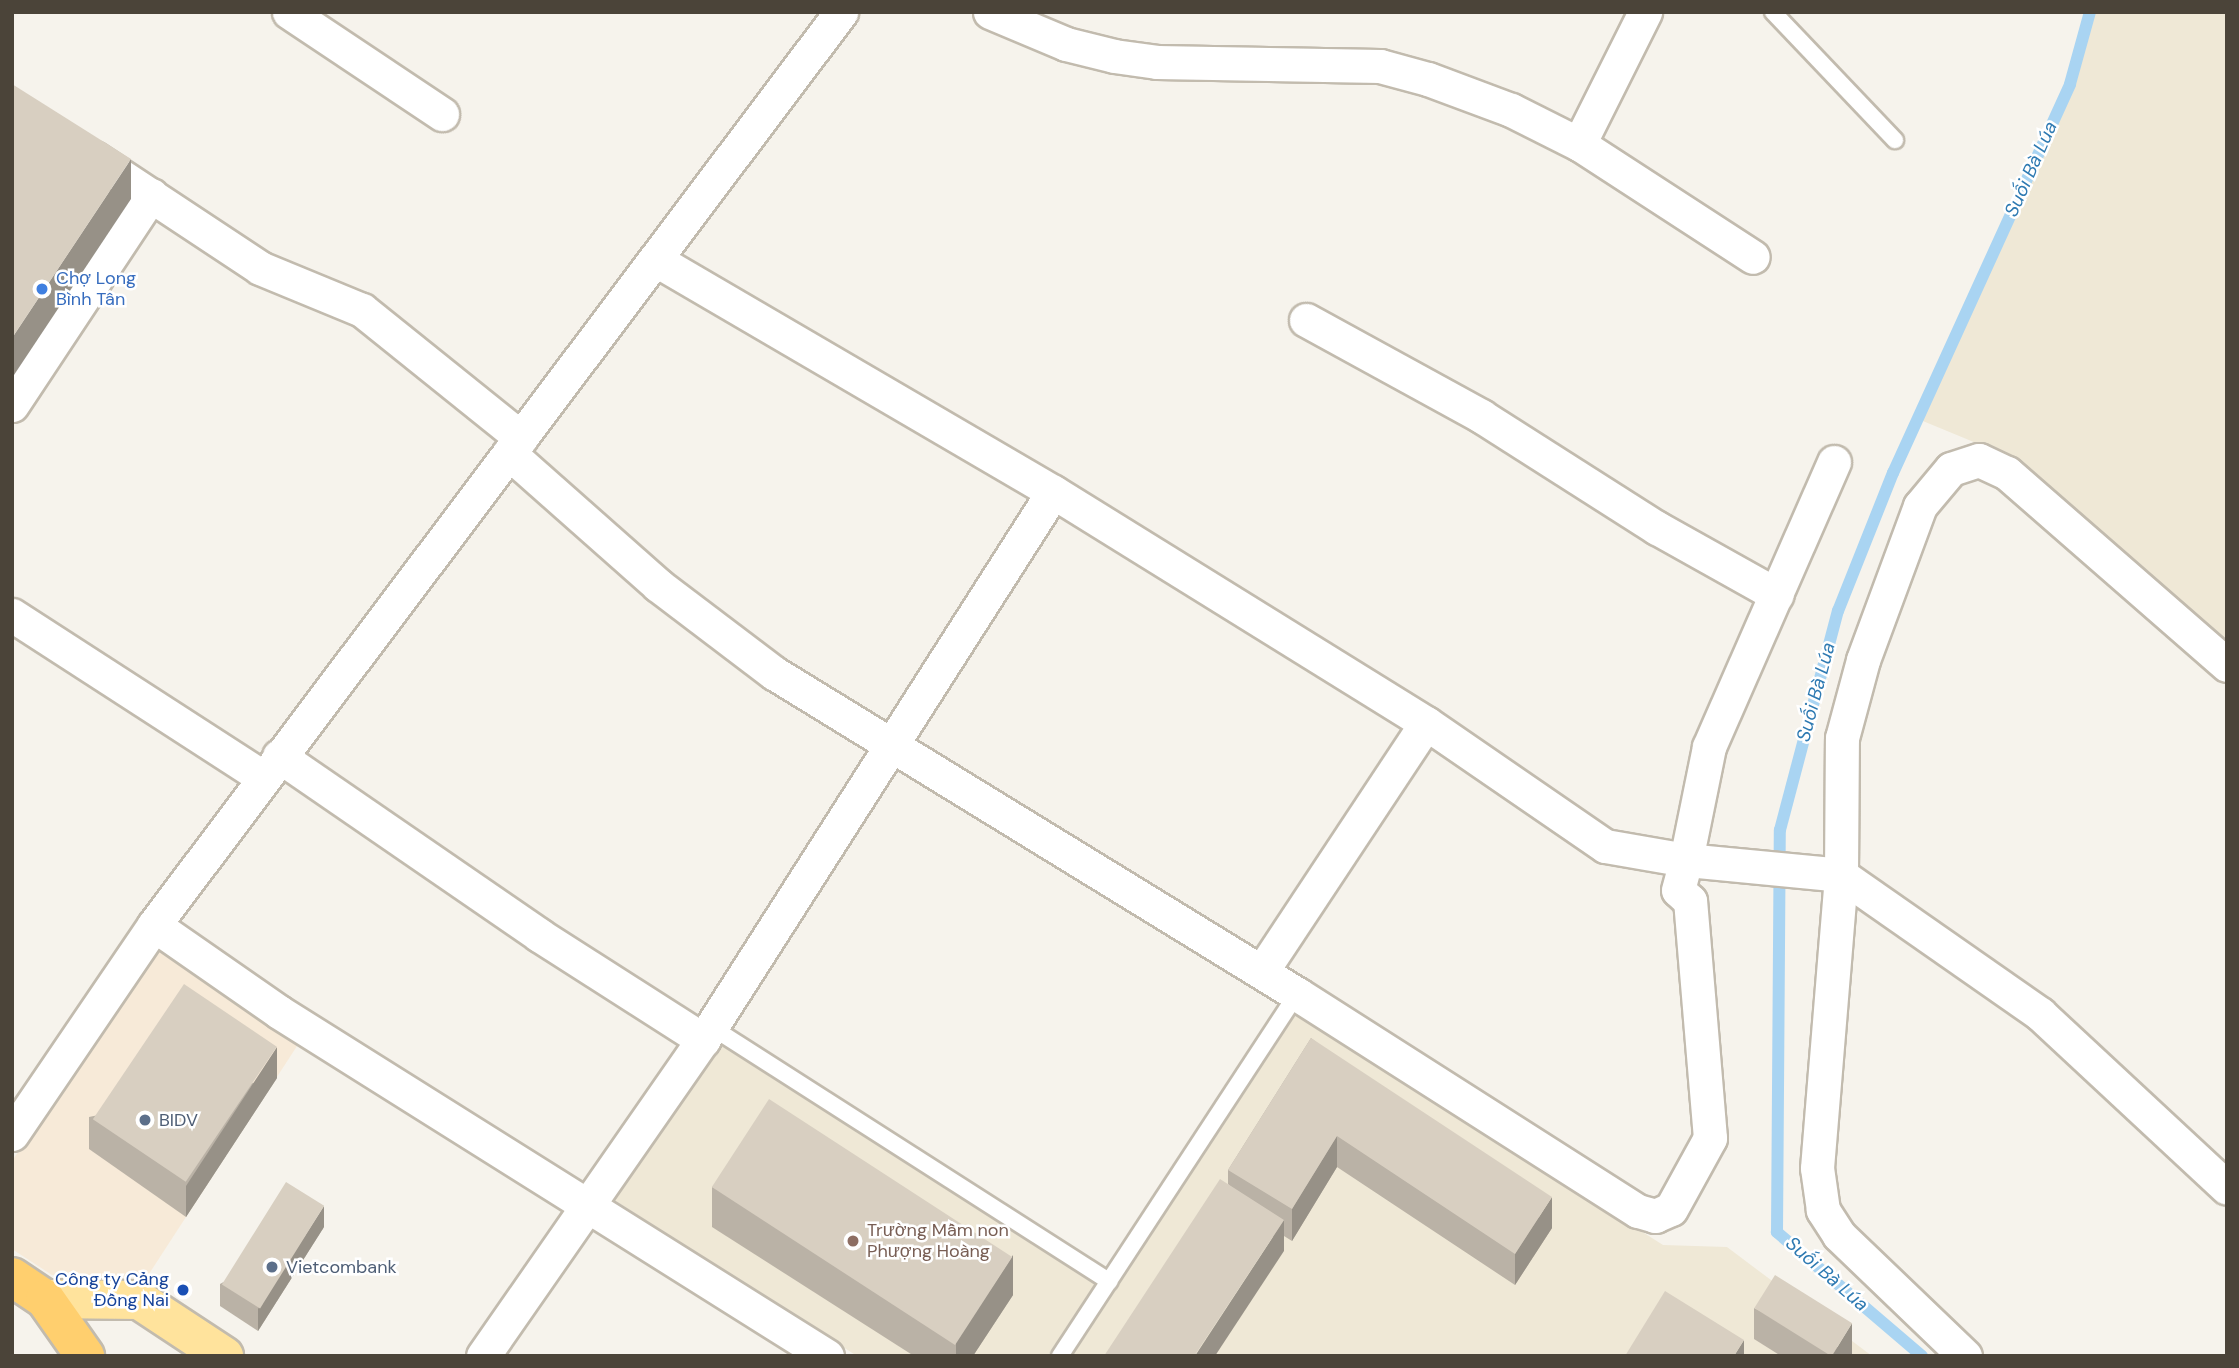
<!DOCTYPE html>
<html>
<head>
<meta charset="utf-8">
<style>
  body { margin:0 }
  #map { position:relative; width:2239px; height:1368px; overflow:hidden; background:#f6f3ec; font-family:"DM Sans",sans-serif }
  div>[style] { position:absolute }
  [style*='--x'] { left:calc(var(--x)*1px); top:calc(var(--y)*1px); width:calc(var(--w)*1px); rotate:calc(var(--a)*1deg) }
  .commercial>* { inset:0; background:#f7ead8 }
  .education>* { inset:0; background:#efe8d6 }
  .stream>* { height:12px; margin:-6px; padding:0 6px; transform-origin:6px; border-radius:6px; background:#a9d4f2 }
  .roads { filter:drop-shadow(2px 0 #c2bbae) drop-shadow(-2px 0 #c2bbae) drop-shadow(0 2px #c2bbae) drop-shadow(0 -2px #c2bbae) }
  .lane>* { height:16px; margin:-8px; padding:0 8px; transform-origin:8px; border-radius:8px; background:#fff }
  .street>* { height:33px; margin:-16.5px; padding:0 16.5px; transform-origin:16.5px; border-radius:16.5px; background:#fff }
  .primary>* { height:38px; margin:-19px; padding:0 19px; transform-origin:19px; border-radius:19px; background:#ffe39c }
  .highway>* { height:38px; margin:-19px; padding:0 19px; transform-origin:19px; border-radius:19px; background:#ffcf6e }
  .wall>* { inset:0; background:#bab2a6 }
  .shaded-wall>* { inset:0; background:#979187 }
  .building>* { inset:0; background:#d8cfc1; transform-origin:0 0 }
  .dots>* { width:19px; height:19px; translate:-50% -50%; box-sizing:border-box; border:4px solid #fff; border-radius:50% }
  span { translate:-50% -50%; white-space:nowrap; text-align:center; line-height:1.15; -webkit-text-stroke:5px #fff; paint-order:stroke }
  .shop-label { font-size:18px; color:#366cbe }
  .left { translate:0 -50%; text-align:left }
  .service-label { font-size:18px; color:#4e5e75 }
  .education-label { font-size:18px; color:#785e54 }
  .transit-label { font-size:18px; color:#164399 }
  .right { translate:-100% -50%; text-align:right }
  .water-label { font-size:19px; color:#2e7ab2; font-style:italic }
  .frame { position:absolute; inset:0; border:14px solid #4b4439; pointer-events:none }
</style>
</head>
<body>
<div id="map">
  <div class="commercial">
    <div style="clip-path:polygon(158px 946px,299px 1043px,147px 1277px,52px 1275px,12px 1249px,12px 1161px)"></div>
  </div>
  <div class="education">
    <div style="clip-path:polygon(2090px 12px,2227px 12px,2227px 645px,1981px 445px,1918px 419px,2070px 84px)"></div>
    <div style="clip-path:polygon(1297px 1012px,1663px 1245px,1727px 1247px,1872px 1356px,1071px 1356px)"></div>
    <div style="clip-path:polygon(718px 1043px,1096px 1284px,1048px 1356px,857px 1356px,611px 1198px)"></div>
  </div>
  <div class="stream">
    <div style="--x:1922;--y:1356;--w:191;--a:-139.5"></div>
    <div style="--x:1777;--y:1232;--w:402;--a:-89.6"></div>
    <div style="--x:1780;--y:830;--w:227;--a:-75.2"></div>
    <div style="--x:1838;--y:611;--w:149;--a:-68.3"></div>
    <div style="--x:1893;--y:473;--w:427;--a:-65.5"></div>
    <div style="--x:2070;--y:84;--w:75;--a:-74.5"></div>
  </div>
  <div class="roads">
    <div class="lane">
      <div style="--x:1773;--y:12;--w:177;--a:46.4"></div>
      <div style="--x:710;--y:1026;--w:474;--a:32.6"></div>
      <div style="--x:1060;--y:1356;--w:433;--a:-56.8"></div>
    </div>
    <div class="street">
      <div style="--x:289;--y:12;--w:184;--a:33.7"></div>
      <div style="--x:990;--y:12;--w:82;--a:22.8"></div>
      <div style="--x:1066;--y:44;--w:49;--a:14"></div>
      <div style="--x:1114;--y:56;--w:43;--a:7.9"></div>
      <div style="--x:1157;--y:62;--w:223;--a:1"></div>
      <div style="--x:1380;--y:66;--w:50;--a:15.2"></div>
      <div style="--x:1428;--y:79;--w:89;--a:20.5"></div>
      <div style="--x:1511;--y:110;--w:76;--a:26.6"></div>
      <div style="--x:1579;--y:144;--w:207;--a:33"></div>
      <div style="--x:1579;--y:144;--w:148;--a:-63.4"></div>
      <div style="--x:94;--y:158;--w:199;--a:33.5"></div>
      <div style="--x:260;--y:268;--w:110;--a:22.4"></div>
      <div style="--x:362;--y:310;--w:204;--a:38.8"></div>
      <div style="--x:1306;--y:320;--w:200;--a:28.7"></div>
      <div style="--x:1481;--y:416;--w:209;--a:32.5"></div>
      <div style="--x:1657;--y:528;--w:137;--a:29.2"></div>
      <div style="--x:12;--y:405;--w:252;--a:-56.5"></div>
      <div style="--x:509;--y:453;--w:199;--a:41.5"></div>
      <div style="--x:658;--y:585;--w:146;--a:37.2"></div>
      <div style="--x:774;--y:673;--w:614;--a:31.54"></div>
      <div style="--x:1297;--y:994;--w:404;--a:32.5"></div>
      <div style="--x:1638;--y:1211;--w:18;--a:16"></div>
      <div style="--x:1655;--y:1216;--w:17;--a:-24"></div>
      <div style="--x:1671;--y:1209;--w:81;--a:-61.2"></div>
      <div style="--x:1710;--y:1138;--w:238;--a:-94.8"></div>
      <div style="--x:1690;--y:901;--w:16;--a:-137"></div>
      <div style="--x:1678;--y:890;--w:31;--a:-75"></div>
      <div style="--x:1686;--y:860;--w:82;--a:-170.2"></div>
      <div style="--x:1605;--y:846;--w:217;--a:-145.5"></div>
      <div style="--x:1426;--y:723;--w:439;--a:-148.2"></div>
      <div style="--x:1053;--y:492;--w:458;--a:-149.7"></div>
      <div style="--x:1834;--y:462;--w:311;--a:113.7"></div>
      <div style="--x:1709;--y:747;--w:115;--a:101.5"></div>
      <div style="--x:1686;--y:860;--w:156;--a:5.5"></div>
      <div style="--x:1841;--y:875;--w:243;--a:34.9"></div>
      <div style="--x:2040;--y:1014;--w:255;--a:42.9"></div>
      <div style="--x:12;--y:615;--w:300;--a:32.9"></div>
      <div style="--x:279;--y:756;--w:316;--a:34.5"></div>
      <div style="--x:539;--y:935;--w:195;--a:32.6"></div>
      <div style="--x:154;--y:925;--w:152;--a:34.8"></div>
      <div style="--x:279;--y:1012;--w:647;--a:32.12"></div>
      <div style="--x:1262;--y:971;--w:297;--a:-56.5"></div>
      <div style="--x:12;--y:1134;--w:253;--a:-55.8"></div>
      <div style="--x:154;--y:925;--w:1143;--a:-53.04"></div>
      <div style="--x:483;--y:1356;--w:385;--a:-55.2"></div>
      <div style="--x:703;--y:1040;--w:650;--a:-57.43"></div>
      <div style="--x:1965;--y:1356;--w:175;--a:-136.2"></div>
      <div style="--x:1839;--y:1235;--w:30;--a:-123"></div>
      <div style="--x:1823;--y:1210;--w:42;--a:-98.1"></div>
      <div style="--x:1817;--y:1168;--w:294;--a:-85.3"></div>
      <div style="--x:1841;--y:875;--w:137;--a:-89.6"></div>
      <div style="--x:1842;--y:738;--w:81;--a:-74.9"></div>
      <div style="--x:1863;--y:660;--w:164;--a:-69.7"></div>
      <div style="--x:1920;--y:506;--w:48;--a:-50"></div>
      <div style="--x:1951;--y:469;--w:29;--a:-18"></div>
      <div style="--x:1979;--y:460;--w:31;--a:25"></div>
      <div style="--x:2007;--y:473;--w:292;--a:41.1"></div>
    </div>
    <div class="primary">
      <div style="--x:45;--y:1299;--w:94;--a:0.6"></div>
      <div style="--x:139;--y:1300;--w:102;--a:33.4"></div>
    </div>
    <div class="highway">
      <div style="--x:12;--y:1277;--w:40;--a:34"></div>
      <div style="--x:45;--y:1299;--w:70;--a:54.9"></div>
    </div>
  </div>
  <div class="wall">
    <div style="clip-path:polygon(1311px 1038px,1552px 1228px,1515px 1285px,1337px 1167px,1292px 1241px,1284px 1236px,1284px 1251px,1228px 1184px,1228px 1170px)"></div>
    <div style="clip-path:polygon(277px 1078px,186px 1217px,89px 1149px,89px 1117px)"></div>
    <div style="clip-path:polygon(712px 1187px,1013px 1295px,973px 1356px,914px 1356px,712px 1227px)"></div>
    <div style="clip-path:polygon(324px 1227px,258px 1331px,220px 1306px,220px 1284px)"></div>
    <div style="clip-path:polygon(1754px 1308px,1852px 1354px,1851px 1356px,1781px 1356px,1754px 1339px)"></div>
  </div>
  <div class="shaded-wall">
    <div style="clip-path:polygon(131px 159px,131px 199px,12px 378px,12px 338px)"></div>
    <div style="clip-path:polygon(277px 1047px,277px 1078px,186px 1217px,186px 1186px)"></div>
    <div style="clip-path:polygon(1337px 1136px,1337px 1167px,1292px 1241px,1292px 1209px)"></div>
    <div style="clip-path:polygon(1552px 1197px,1552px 1228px,1515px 1285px,1515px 1254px)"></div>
    <div style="clip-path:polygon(324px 1206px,324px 1227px,258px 1331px,258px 1309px)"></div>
    <div style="clip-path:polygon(1284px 1220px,1284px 1251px,1215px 1356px,1195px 1356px)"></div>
    <div style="clip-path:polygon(1013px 1255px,1013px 1295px,973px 1356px,956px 1356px,956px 1342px)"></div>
    <div style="clip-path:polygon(1852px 1323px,1852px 1354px,1851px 1356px,1832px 1356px)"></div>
    <div style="clip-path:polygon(1744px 1340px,1744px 1356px,1734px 1356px)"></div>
  </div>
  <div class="building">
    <div style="clip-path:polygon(12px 84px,131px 159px,12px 338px)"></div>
    <div style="left:184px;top:984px;width:112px;height:163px;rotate:34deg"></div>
    <div style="clip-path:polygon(1311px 1038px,1552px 1197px,1515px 1254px,1337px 1136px,1292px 1209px,1228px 1170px)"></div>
    <div style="left:769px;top:1099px;width:290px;height:105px;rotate:33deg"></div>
    <div style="clip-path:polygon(1220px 1179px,1284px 1220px,1195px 1355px,1197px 1356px,1104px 1356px)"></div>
    <div style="left:286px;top:1182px;width:45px;height:121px;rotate:32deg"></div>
    <div style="left:1775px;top:1275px;width:91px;height:39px;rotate:32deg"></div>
    <div style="clip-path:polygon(1665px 1291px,1744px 1340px,1734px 1356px,1625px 1356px)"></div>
  </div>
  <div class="dots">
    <div style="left:42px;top:289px;background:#3f7fe0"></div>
    <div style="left:145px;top:1120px;background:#5c6f8a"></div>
    <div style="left:853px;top:1241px;background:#8d6e63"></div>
    <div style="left:272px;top:1267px;background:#5c6f8a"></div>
    <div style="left:183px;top:1290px;background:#1a4fb4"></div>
  </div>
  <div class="shop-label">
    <span class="left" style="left:56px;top:289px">Chợ Long<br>Bình Tân</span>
  </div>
  <div class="service-label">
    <span class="left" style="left:159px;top:1120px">BIDV</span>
    <span class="left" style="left:286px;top:1267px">Vietcombank</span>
  </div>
  <div class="education-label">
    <span class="left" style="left:867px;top:1241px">Trường Mầm non<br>Phượng Hoàng</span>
  </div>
  <div class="transit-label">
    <span class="right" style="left:169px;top:1290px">Công ty Cảng<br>Đồng Nai</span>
  </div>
  <div class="water-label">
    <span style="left:2031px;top:169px;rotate:-66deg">Suối Bà Lúa</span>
    <span style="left:1816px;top:692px;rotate:-75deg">Suối Bà Lúa</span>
    <span style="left:1827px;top:1274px;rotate:41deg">Suối Bà Lúa</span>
  </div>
  <div class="frame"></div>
</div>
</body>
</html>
